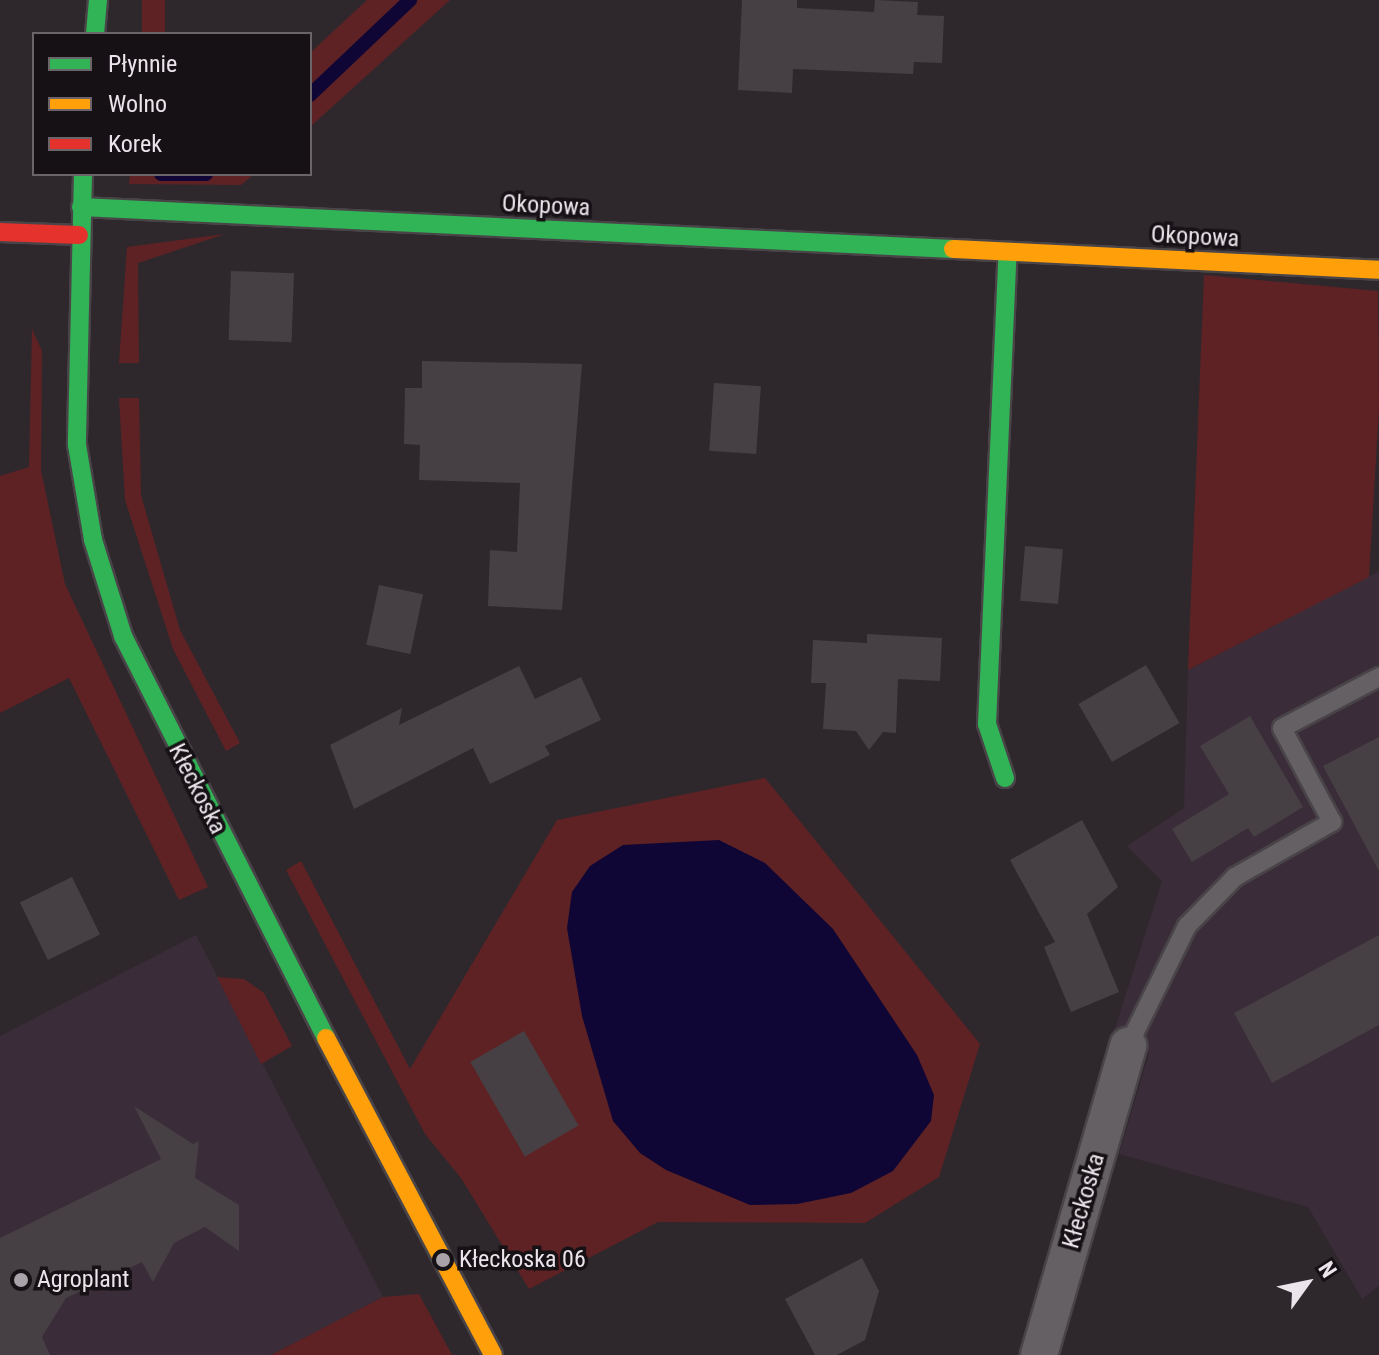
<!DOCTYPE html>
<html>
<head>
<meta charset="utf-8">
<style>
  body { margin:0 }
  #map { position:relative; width:1379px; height:1355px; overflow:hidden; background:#2e282d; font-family:"Roboto Condensed",sans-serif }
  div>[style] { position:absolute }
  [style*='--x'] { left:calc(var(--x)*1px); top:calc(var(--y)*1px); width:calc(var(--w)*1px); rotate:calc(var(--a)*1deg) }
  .built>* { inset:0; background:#3a2c38 }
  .green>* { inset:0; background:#5e2224; transform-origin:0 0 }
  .water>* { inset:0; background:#0f0635 }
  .stream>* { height:14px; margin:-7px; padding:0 7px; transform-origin:7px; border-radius:7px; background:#0f0635 }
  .building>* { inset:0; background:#464044; transform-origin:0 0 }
  .roads { filter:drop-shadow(2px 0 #494448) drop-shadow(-2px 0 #494448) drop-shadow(0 2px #494448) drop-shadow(0 -2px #494448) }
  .lane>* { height:18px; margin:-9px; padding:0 9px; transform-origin:9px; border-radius:9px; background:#656064 }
  .street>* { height:36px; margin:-18px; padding:0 18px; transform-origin:18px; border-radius:18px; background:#656064 }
  .fast>* { height:18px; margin:-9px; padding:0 9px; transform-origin:9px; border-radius:9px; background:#30b455 }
  .slow>* { height:18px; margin:-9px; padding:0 9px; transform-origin:9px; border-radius:9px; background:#ff9f0a }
  .jam>* { height:18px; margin:-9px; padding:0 9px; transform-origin:9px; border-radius:9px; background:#e5322d }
  .dots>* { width:22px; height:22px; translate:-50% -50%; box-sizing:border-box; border:4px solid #151115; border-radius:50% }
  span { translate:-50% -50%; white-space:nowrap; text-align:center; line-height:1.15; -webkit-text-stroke:7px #151115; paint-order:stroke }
  .street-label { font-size:24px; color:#ebe4ea }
  .poi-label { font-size:24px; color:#ebe4ea }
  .left { translate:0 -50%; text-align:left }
  .legend { position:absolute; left:32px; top:32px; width:280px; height:144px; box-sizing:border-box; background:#151115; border:2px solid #6b656a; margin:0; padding:10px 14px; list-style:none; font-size:24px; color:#ebe4ea }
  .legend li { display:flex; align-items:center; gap:16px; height:40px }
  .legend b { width:40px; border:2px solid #6b656a }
  .north { position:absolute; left:1267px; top:1243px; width:80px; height:80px; -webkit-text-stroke:6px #151115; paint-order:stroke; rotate:57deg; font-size:22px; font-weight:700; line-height:32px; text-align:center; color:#ebe4ea }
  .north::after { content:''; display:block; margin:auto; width:28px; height:36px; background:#ebe4ea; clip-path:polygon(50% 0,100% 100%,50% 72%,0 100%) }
</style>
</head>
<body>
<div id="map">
  <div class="built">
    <div style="clip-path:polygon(1379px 571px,1379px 1286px,1362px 1299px,1308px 1207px,1119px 1154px,1149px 1053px,1111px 1041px,1162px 881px,1127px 846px,1184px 808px,1188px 670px)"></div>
    <div style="clip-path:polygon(196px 935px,383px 1297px,271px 1355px,0 1355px,0 1036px)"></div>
  </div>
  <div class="green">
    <div style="left:142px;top:0;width:23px;height:34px"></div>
    <div style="clip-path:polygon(367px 0,450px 0,310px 127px,310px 53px)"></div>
    <div style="clip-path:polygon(130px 174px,254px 174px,241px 185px,129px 184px)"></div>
    <div style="clip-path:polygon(225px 234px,138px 263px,139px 363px,119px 363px,127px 247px)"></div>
    <div style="clip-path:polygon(1204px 275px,1378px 291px,1379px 408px,1369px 577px,1188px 670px)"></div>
    <div style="clip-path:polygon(32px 329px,42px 351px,41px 470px,65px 584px,208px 887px,179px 900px,69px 678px,0 713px,0 476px,29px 467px)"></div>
    <div style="clip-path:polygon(119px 398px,139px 398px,141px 495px,180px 630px,240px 743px,226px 751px,173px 649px,125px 500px)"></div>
    <div style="clip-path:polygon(765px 778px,980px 1044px,939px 1177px,865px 1223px,658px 1222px,529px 1289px,461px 1178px,425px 1134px,286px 870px,301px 861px,410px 1069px,557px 820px)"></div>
    <div style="clip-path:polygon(217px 977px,244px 979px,264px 993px,292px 1046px,261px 1064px)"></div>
    <div style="clip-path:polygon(419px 1294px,452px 1355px,271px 1355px,383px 1297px)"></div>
  </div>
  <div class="water">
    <div style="clip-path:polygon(719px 840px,765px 863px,833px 929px,917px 1055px,934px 1095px,931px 1121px,893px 1171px,851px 1193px,797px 1204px,750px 1205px,666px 1170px,640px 1153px,613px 1121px,582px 1016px,567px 928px,572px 892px,590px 866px,623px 845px)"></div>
  </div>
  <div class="stream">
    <div style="--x:310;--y:95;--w:138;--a:-43.5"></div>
    <div style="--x:161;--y:174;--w:45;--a:0"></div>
  </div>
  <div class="building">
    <div style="clip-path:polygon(742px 0,797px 0,797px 8px,874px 12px,875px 0,918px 2px,917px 15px,944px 16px,942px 63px,914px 62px,913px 74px,793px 69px,792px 93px,738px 90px)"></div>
    <div style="left:231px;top:271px;width:63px;height:69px;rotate:2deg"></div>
    <div style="clip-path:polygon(422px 361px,582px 364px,562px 610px,488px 606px,490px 550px,517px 552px,520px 483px,419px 480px,420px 445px,404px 444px,405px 388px,422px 388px)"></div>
    <div style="left:714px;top:383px;width:47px;height:68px;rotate:4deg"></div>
    <div style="left:1025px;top:546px;width:38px;height:55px;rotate:5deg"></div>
    <div style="left:379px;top:585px;width:45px;height:61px;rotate:12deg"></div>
    <div style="clip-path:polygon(867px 634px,942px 638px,940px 681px,898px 679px,896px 733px,883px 732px,869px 750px,856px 731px,823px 729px,826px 683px,811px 683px,813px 640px,867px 643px)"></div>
    <div style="left:1146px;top:665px;width:67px;height:78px;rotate:60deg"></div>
    <div style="clip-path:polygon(519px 666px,535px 699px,581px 677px,601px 720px,545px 746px,550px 755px,490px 784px,473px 748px,354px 809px,330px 745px,402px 708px,399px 725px)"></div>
    <div style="clip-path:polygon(1250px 716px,1303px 807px,1254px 837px,1248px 828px,1192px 862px,1172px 829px,1229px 794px,1200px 746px)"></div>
    <div style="clip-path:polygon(1379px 737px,1379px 871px,1323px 766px)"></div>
    <div style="clip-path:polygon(1082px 820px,1118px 887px,1087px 914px,1119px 992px,1071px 1012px,1044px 947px,1055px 942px,1010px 860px)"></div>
    <div style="left:72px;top:877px;width:64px;height:58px;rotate:64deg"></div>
    <div style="clip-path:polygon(1379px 935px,1379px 1025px,1272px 1083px,1234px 1013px)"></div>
    <div style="left:524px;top:1031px;width:109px;height:62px;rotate:60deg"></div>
    <div style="clip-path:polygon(134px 1106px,193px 1144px,199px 1141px,195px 1178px,239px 1205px,239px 1251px,205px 1227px,174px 1243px,153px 1282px,142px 1262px,66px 1298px,42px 1337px,50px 1355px,0 1355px,0 1238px,161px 1159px)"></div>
    <div style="clip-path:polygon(862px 1258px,879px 1291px,865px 1340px,837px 1355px,815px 1355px,785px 1299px)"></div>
  </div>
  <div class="roads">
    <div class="lane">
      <div style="--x:1128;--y:1046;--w:134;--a:-63.8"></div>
      <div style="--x:1187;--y:926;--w:69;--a:-45.6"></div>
      <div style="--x:1235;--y:877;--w:112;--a:-29.6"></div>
      <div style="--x:1332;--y:822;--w:106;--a:-118"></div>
      <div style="--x:1282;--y:728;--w:110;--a:-27.7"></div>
    </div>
    <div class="street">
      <div style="--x:1039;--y:1355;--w:322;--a:-73.9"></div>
    </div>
    <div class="fast">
      <div style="--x:95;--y:34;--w:34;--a:-85"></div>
      <div style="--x:83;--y:174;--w:271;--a:91.3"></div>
      <div style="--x:77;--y:445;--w:96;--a:80.4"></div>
      <div style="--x:93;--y:540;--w:101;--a:72.6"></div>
      <div style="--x:123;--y:636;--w:450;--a:63.2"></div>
      <div style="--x:81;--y:207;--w:873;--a:2.76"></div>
      <div style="--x:1005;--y:778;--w:57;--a:-108.4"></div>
      <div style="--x:987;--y:724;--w:472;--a:-87.5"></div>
    </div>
    <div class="slow">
      <div style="--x:953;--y:249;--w:427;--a:2.8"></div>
      <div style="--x:326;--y:1038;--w:358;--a:62.2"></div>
    </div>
    <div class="jam">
      <div style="--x:0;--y:232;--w:79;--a:2.2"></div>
    </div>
  </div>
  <div class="dots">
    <div style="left:443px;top:1260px;background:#a9a2a8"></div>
    <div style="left:21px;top:1280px;background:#a9a2a8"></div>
  </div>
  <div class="street-label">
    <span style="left:546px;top:206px;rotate:3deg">Okopowa</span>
    <span style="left:1195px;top:237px;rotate:3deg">Okopowa</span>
    <span style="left:197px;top:789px;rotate:63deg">Kłeckoska</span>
    <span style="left:1084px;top:1201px;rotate:-74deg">Kłeckoska</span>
  </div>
  <div class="poi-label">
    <span class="left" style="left:459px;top:1260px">Kłeckoska 06</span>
    <span class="left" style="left:37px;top:1280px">Agroplant</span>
  </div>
  <ul class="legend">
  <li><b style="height:10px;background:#30b455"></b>Płynnie</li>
  <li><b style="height:10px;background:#ff9f0a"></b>Wolno</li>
  <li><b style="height:10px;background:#e5322d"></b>Korek</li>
  </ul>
  <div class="north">N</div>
</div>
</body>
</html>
